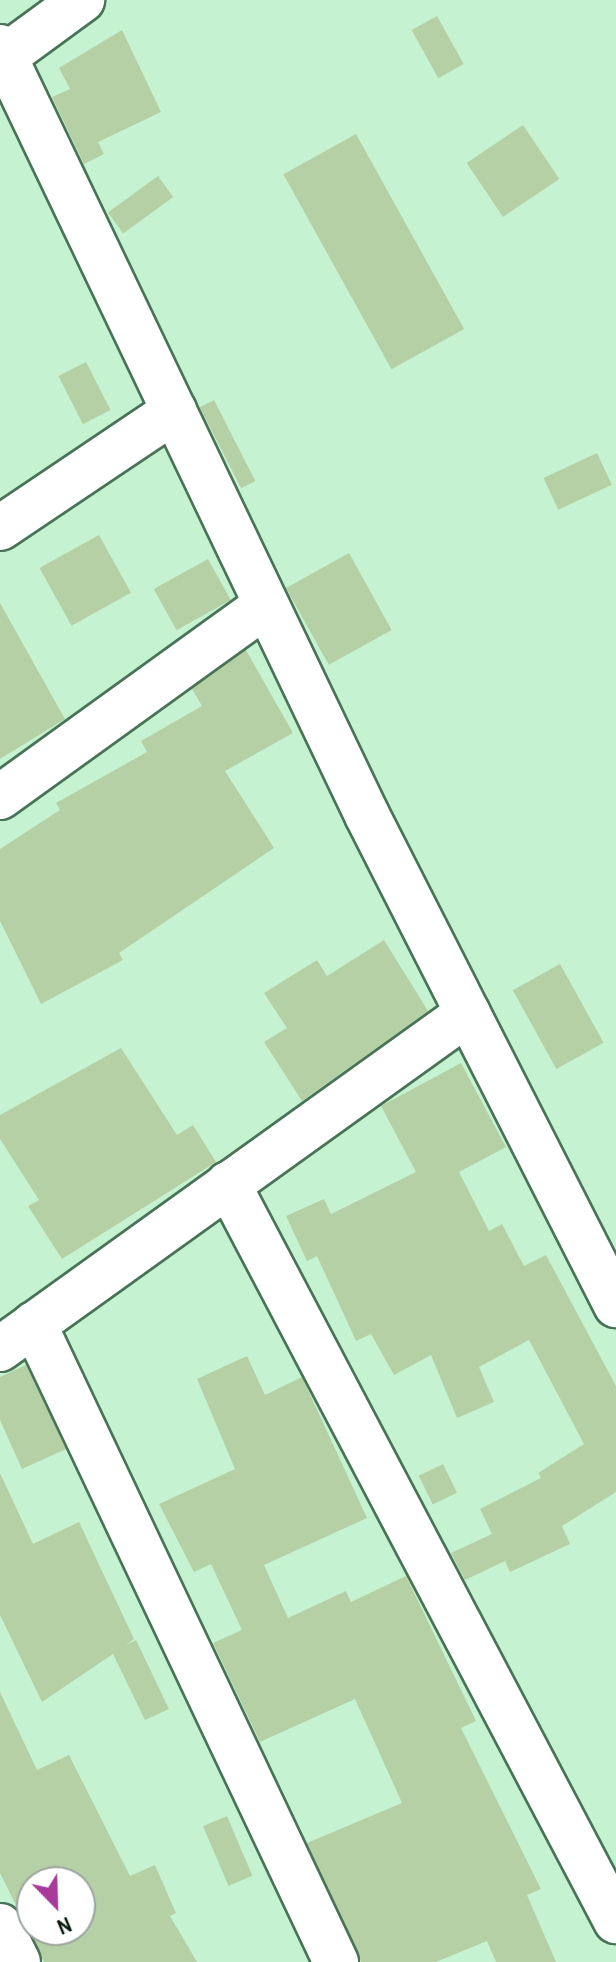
<!DOCTYPE html>
<html>
<head>
<meta charset="utf-8">
<style>
  body { margin:0 }
  #map { position:relative; width:616px; height:1962px; overflow:hidden; background:#c5f3d1; font-family:"Archivo Narrow",sans-serif }
  div>[style] { position:absolute }
  [style*='--x'] { left:calc(var(--x)*1px); top:calc(var(--y)*1px); width:calc(var(--w)*1px); rotate:calc(var(--a)*1deg) }
  .building>* { inset:0; background:#b5d0a4; transform-origin:0 0 }
  .roads { filter:drop-shadow(2px 0 #497356) drop-shadow(-2px 0 #497356) drop-shadow(0 2px #497356) drop-shadow(0 -2px #497356) }
  .minor>* { height:44px; margin:-22px; padding:0 22px; transform-origin:22px; border-radius:22px; background:#fff }
  span { translate:-50% -50%; white-space:nowrap; text-align:center; line-height:1.15; -webkit-text-stroke:8px #fff; paint-order:stroke }
  .north { position:absolute; left:16px; top:1866px; width:80px; height:80px; box-sizing:border-box; background:#fff; border:2px solid #9da5a0; border-radius:50%; rotate:157deg; font-size:22px; font-weight:700; line-height:32px; text-align:center; color:#0b1d11 }
  .north::after { content:''; display:block; margin:auto; width:28px; height:36px; background:#a83b9a; clip-path:polygon(50% 0,100% 100%,50% 72%,0 100%) }
</style>
</head>
<body>
<div id="map">
  <div class="building">
    <div style="left:437px;top:16px;width:55px;height:29px;rotate:61deg"></div>
    <div style="clip-path:polygon(122px 30px,161px 112px,98px 142px,104px 154px,84px 164px,52px 97px,70px 89px,59px 68px)"></div>
    <div style="left:523px;top:125px;width:65px;height:68px;rotate:56deg"></div>
    <div style="left:356px;top:134px;width:223px;height:83px;rotate:61deg"></div>
    <div style="left:158px;top:176px;width:26px;height:62px;rotate:54deg"></div>
    <div style="left:86px;top:362px;width:54px;height:31px;rotate:63deg"></div>
    <div style="left:214px;top:400px;width:91px;height:16px;rotate:63deg"></div>
    <div style="left:597px;top:453px;width:35px;height:59px;rotate:65deg"></div>
    <div style="left:99px;top:535px;width:66px;height:68px;rotate:61deg"></div>
    <div style="left:349px;top:553px;width:88px;height:72px;rotate:61deg"></div>
    <div style="left:208px;top:559px;width:47px;height:62px;rotate:61deg"></div>
    <div style="clip-path:polygon(0 603px,65px 719px,0 759px)"></div>
    <div style="clip-path:polygon(246px 650px,293px 733px,225px 771px,274px 848px,119px 953px,123px 960px,41px 1004px,0 921px,0 849px,60px 810px,56px 803px,147px 752px,141px 741px,202px 706px,192px 689px)"></div>
    <div style="clip-path:polygon(384px 940px,428px 1011px,302px 1101px,264px 1042px,287px 1028px,264px 993px,317px 960px,327px 976px)"></div>
    <div style="left:560px;top:964px;width:90px;height:54px;rotate:61deg"></div>
    <div style="clip-path:polygon(121px 1048px,177px 1135px,193px 1125px,216px 1162px,62px 1259px,28px 1206px,39px 1200px,0 1139px,0 1115px)"></div>
    <div style="clip-path:polygon(461px 1063px,506px 1147px,459px 1172px,489px 1231px,502px 1224px,524px 1266px,546px 1255px,616px 1386px,616px 1492px,562px 1526px,570px 1544px,510px 1572px,505px 1561px,465px 1580px,451px 1553px,492px 1534px,480px 1509px,541px 1478px,538px 1473px,584px 1444px,529px 1340px,479px 1367px,494px 1402px,457px 1418px,431px 1355px,394px 1375px,371px 1334px,356px 1341px,317px 1256px,307px 1261px,286px 1216px,324px 1199px,331px 1214px,416px 1172px,381px 1106px)"></div>
    <div style="clip-path:polygon(247px 1356px,265px 1395px,302px 1377px,367px 1518px,264px 1565px,288px 1618px,346px 1591px,351px 1602px,406px 1576px,476px 1721px,461px 1728px,541px 1889px,527px 1895px,556px 1962px,496px 1962px,487px 1941px,436px 1962px,361px 1962px,307px 1843px,402px 1803px,355px 1699px,260px 1742px,213px 1643px,242px 1630px,211px 1564px,194px 1572px,159px 1504px,235px 1469px,197px 1379px)"></div>
    <div style="clip-path:polygon(26px 1365px,66px 1449px,22px 1469px,0 1420px,0 1377px)"></div>
    <div style="left:443px;top:1464px;width:32px;height:27px;rotate:64deg"></div>
    <div style="clip-path:polygon(0 1473px,33px 1544px,79px 1522px,134px 1639px,126px 1645px,136px 1640px,169px 1709px,145px 1720px,113px 1654px,42px 1702px,0 1615px)"></div>
    <div style="clip-path:polygon(evenodd,0 1692px,37px 1770px,69px 1755px,130px 1876px,155px 1865px,176px 1913px,170px 1916px,197px 1962px,44px 1962px,0 1873px,0 1692px,32px 1882px,80px 1882px,80px 1930px,32px 1930px,32px 1882px)"></div>
    <div style="left:227px;top:1816px;width:65px;height:26px;rotate:67deg"></div>
  </div>
  <div class="roads">
    <div class="minor">
      <div style="--x:0;--y:47;--w:851;--a:64.46"></div>
      <div style="--x:367;--y:815;--w:550;--a:63.06"></div>
      <div style="--x:0;--y:60;--w:102;--a:-36.2"></div>
      <div style="--x:0;--y:528;--w:210;--a:-33.9"></div>
      <div style="--x:0;--y:797;--w:328;--a:-35.8"></div>
      <div style="--x:228;--y:1184;--w:833;--a:62.24"></div>
      <div style="--x:34;--y:1324;--w:706;--a:64.67"></div>
      <div style="--x:0;--y:1349;--w:576;--a:-35.68"></div>
      <div style="--x:0;--y:1926;--w:40;--a:63.4"></div>
    </div>
  </div>
  <div class="north">N</div>
</div>
</body>
</html>
